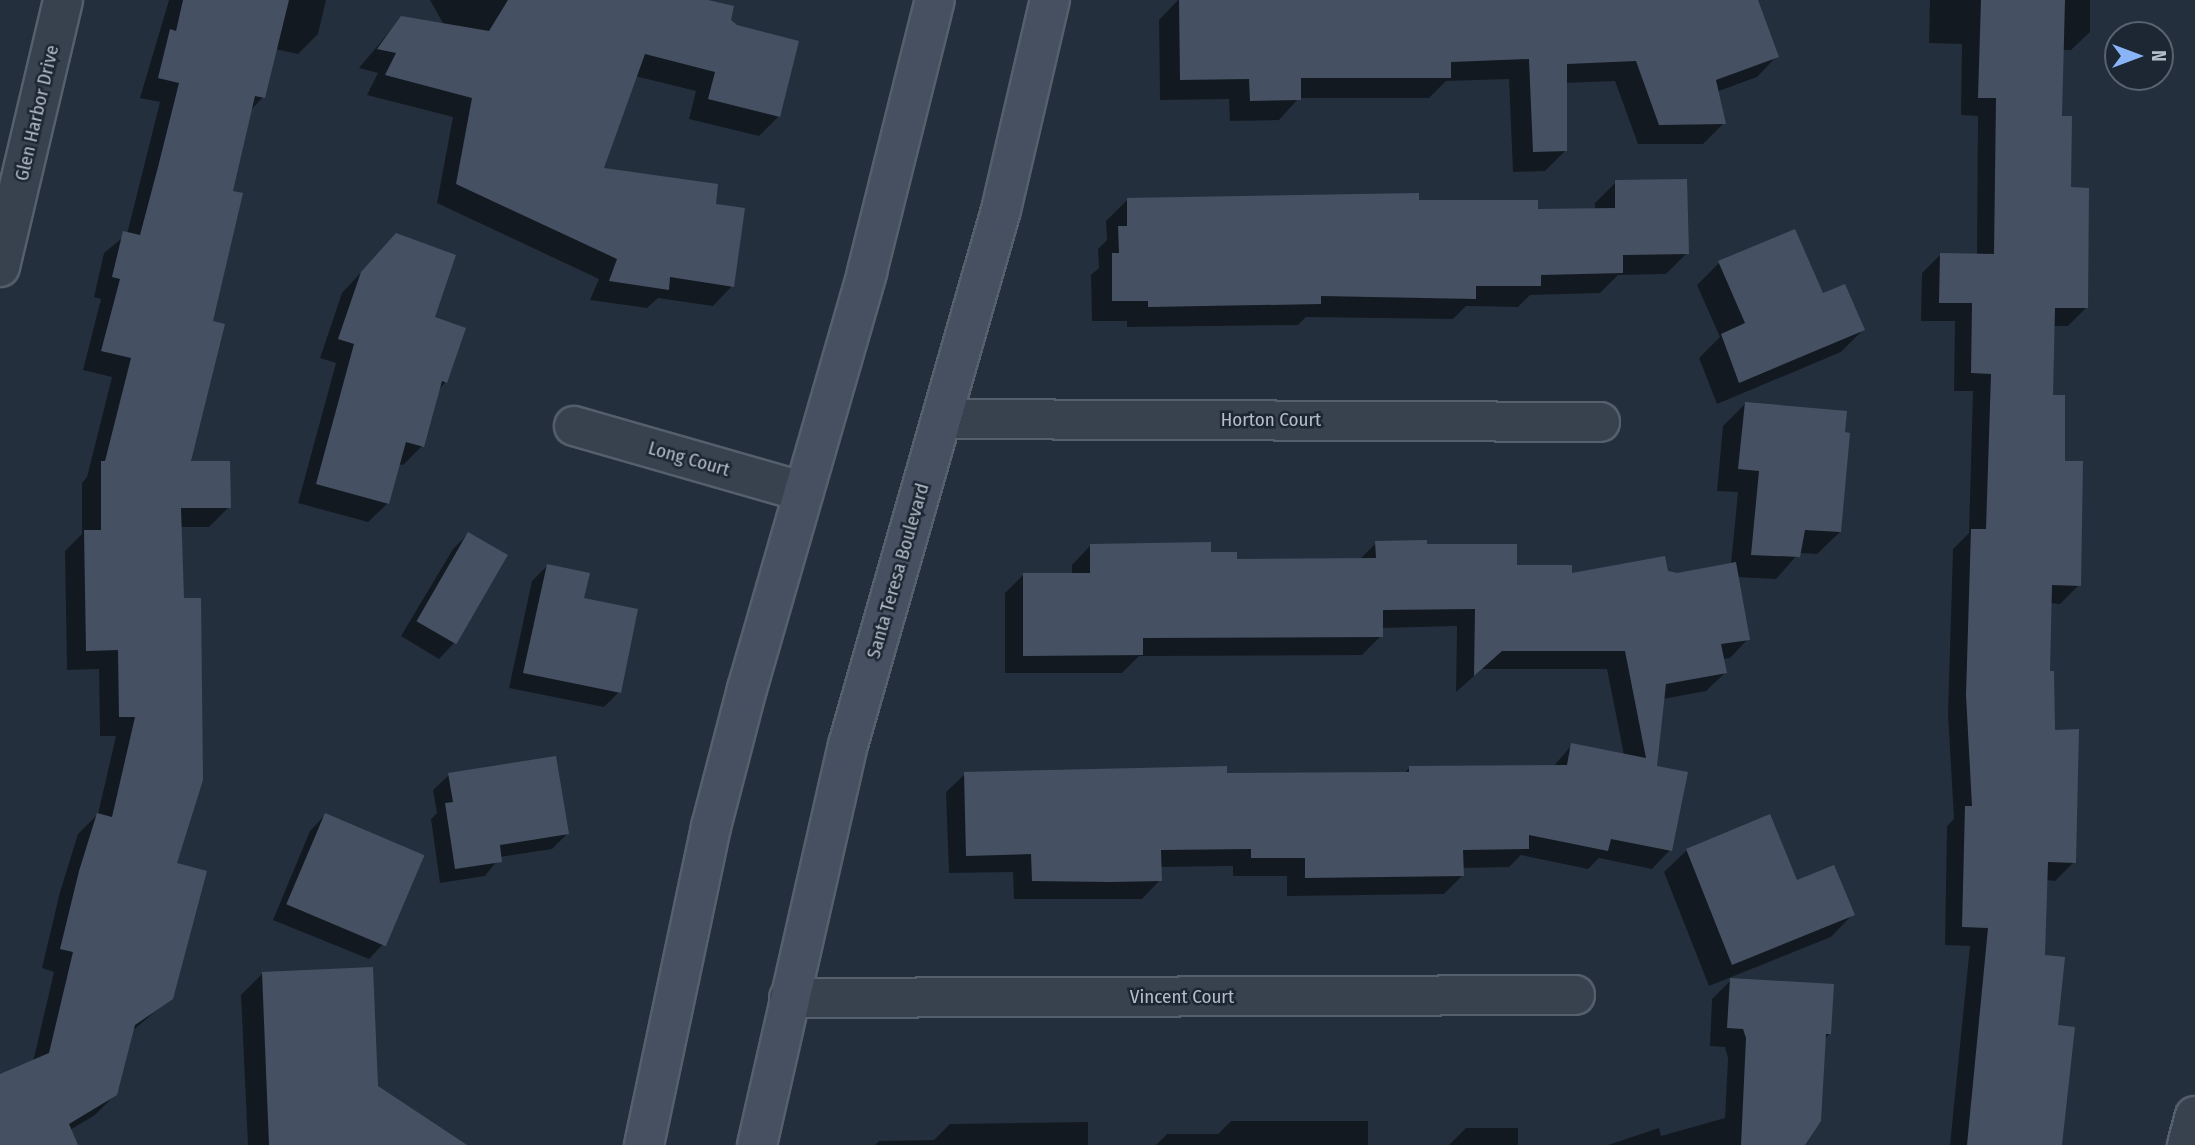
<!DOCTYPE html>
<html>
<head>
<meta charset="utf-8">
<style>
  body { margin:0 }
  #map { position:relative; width:2195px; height:1145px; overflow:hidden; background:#242f3e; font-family:"Fira Sans Condensed",sans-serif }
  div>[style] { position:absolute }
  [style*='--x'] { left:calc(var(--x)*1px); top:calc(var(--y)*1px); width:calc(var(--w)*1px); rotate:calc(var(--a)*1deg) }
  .shadow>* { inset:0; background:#0007 }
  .building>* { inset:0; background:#455162; transform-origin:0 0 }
  .roads { filter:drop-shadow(2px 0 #565f6c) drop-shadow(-2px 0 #565f6c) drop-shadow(0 2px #565f6c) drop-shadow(0 -2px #565f6c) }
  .street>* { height:38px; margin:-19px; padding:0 19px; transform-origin:19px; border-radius:19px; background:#38414e }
  .secondary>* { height:38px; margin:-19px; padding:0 19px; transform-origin:19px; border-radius:19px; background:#465061 }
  span { translate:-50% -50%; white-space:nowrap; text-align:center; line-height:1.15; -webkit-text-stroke:5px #1d2633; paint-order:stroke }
  .street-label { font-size:19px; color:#b4bcc9 }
  .north { position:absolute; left:2104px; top:21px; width:70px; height:70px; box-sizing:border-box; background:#1d2633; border:2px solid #59626f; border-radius:50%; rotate:90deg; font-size:19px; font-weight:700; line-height:28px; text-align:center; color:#b4bcc9 }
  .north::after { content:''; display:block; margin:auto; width:24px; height:32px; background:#8ab4f8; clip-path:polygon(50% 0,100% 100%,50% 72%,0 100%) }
</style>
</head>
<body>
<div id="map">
  <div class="shadow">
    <div style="clip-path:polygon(169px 0,326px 0,318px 34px,298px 54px,275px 49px,263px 97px,250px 111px,230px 192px,188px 463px,229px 507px,209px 527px,180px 527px,171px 998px,131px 1032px,116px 1094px,95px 1115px,70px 1130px,76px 1145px,0 1145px,0 1076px,33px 1062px,54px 972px,42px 968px,60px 892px,78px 834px,98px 814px,116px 736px,100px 736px,99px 669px,67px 670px,65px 551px,82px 534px,82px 483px,87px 477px,112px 377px,83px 370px,101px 299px,94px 297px,104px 253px,127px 234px,160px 102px,140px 98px)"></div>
    <div style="clip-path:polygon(430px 0,701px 0,729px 20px,779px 116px,759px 136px,689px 119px,696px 91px,635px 76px,602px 170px,714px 205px,732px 286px,713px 306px,658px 298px,647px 308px,590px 300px,599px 279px,437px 203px,453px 117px,367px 95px,378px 73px,359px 68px,401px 18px,444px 25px)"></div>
    <div style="clip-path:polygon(1178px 0,1756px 0,1777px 56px,1757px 77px,1716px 92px,1724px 123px,1703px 144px,1638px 144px,1615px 81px,1565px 83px,1565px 151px,1545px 171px,1513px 172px,1509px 79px,1446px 81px,1429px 98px,1299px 98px,1279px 120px,1230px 121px,1229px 99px,1160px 100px,1159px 20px)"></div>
    <div style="clip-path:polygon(1930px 0,2090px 0,2090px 32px,2071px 50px,2062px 50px,2060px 117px,2086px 308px,2068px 326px,2053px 326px,2052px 396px,2079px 585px,2060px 604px,2050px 603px,2048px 673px,2054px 731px,2077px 731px,2074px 862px,2055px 881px,2046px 880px,2044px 957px,2056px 1027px,2060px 1145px,1950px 1145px,1970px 946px,1945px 945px,1947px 826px,1954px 819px,1948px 714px,1953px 549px,1969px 533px,1973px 391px,1954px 391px,1955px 321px,1921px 321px,1922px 273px,1940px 255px,1977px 255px,1978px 116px,1961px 115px,1962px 44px,1929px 43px)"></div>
    <div style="clip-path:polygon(1616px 182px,1687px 253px,1666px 274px,1618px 275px,1600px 293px,1530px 295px,1518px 307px,1466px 306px,1453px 319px,1306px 317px,1298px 325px,1127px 327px,1127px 321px,1092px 321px,1091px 275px,1099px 268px,1098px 249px,1107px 240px,1106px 221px,1127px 200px,1417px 202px,1536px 211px,1595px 210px,1595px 203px)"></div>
    <div style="clip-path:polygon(377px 255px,432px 318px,446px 382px,438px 390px,422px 446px,403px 465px,398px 464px,388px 503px,368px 522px,298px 503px,336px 363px,320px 358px,342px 293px)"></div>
    <div style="clip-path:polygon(1719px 263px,1822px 295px,1863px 330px,1841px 352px,1717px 404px,1699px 358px,1720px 337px,1697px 285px)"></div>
    <div style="clip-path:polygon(1745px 404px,1840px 532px,1817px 554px,1799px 553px,1776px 579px,1737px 577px,1748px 639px,1730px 658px,1722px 659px,1725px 673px,1706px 691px,1663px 699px,1655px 767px,1670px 850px,1652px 869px,1599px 858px,1588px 869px,1521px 855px,1509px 867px,1462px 868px,1462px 876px,1444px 894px,1287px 896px,1287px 876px,1233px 876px,1233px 866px,1160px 867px,1160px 880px,1142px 899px,1014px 899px,1013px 872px,949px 873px,946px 792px,965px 774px,1404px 774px,1409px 768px,1553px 767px,1572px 745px,1624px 755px,1607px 669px,1482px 669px,1456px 692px,1457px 626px,1381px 628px,1381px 636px,1362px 655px,1139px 656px,1122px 673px,1005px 673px,1005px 593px,1023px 575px,1072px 575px,1072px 565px,1090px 546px,1210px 554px,1235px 561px,1359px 560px,1376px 543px,1570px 576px,1677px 574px,1731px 564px,1738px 492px,1717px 491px,1723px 426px)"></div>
    <div style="clip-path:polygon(468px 534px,454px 643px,439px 659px,401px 636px,453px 549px)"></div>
    <div style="clip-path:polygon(547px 566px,619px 692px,604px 707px,509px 688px,532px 581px)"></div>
    <div style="clip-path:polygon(449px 775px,567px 834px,552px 849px,500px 857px,485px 876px,440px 883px,431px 819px,437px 813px,433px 790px)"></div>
    <div style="clip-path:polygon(325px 815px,384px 943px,369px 959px,273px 920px,310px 831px)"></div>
    <div style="clip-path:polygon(1687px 850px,1796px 882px,1853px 914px,1831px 937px,1709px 986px,1664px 872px)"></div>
    <div style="clip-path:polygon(262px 974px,329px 1145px,248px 1145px,241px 995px)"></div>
    <div style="clip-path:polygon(1731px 980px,1830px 1033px,1824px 1040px,1799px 1145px,1608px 1145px,1659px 1128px,1661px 1136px,1725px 1118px,1728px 1058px,1725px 1047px,1710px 1046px,1712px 999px)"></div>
    <div style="clip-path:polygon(1231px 1121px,1368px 1121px,1368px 1145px,1156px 1145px,1167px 1134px,1218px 1134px)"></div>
    <div style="clip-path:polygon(1088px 1122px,1088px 1145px,875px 1145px,879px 1141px,934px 1140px,950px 1124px)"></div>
    <div style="clip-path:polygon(1466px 1128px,1518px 1128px,1518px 1145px,1449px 1145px)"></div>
  </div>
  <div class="building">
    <div style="clip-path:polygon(183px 0,289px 0,265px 98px,255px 96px,233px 191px,243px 193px,213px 321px,225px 324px,191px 461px,230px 461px,231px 508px,181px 508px,184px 598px,201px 598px,203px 780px,177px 863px,207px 871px,173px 999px,135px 1025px,117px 1095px,69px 1124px,78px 1145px,0 1145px,0 1074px,49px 1053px,73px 952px,60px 949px,79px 871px,97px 813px,112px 817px,135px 717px,119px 717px,118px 650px,86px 651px,84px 530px,101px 530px,101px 461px,105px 461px,131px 358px,101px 351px,120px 279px,112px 277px,123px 231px,140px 235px,158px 167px,179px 83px,158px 78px,170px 29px,176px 31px)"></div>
    <div style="clip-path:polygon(508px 0,708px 0,734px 6px,731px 20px,737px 25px,799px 41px,780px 117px,708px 99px,715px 72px,645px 54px,604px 168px,718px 184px,716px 204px,745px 208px,734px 287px,670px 277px,669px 290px,609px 281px,617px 259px,456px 184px,472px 98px,385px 75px,396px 53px,377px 49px,401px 16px,489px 31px)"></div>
    <div style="clip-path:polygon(1179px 0,1758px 0,1779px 57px,1716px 80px,1726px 124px,1659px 125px,1636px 61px,1567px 64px,1567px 151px,1533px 152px,1529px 59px,1451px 62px,1451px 78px,1301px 78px,1301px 100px,1250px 101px,1249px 79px,1180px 80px)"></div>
    <div style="clip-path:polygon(1981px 0,2065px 0,2062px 116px,2072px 116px,2071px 187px,2089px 188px,2088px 308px,2055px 308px,2053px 395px,2065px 395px,2065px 461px,2083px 461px,2081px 586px,2052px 585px,2050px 671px,2054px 671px,2055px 730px,2079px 729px,2076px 863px,2048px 862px,2045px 955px,2065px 957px,2058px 1025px,2075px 1027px,2062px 1145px,1967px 1145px,1988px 928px,1962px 927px,1965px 806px,1972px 806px,1966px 695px,1971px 529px,1986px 529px,1991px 374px,1971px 373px,1972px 303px,1939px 303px,1940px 253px,1994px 254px,1996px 98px,1978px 98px)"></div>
    <div style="clip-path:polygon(1687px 179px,1689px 254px,1623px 255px,1623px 273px,1541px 275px,1541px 286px,1476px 286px,1476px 299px,1321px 296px,1321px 304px,1148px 307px,1148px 301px,1112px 301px,1112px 253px,1119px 253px,1118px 226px,1127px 226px,1127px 198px,1419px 193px,1419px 200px,1538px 200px,1538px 209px,1615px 208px,1615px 180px)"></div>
    <div style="clip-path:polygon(1795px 229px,1823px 293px,1845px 284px,1865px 330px,1739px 383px,1721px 334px,1745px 323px,1718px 261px)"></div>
    <div style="clip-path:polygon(396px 233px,456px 255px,435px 317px,466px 328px,447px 383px,442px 381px,424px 447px,406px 442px,389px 504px,316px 484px,354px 344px,338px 339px,361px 272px)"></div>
    <div style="clip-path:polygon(1745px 402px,1847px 411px,1845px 432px,1850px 433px,1841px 532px,1805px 530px,1800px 557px,1751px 555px,1759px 471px,1738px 469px)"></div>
    <div style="left:468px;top:532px;width:46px;height:103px;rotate:30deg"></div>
    <div style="clip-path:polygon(1427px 540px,1427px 544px,1517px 544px,1517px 565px,1572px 565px,1572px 573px,1665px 556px,1668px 571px,1677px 573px,1736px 562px,1750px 640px,1721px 644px,1727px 673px,1666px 684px,1657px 766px,1688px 772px,1672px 851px,1611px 839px,1608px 851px,1529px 835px,1529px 849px,1463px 850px,1464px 876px,1305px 878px,1305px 858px,1251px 858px,1251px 849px,1161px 850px,1162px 881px,1110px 882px,1032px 881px,1031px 854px,966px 856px,964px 772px,1227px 766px,1227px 773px,1409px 772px,1409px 766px,1567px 765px,1571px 743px,1646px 758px,1625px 651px,1502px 651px,1474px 676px,1475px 609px,1383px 610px,1383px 637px,1143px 638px,1143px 655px,1023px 656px,1023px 573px,1090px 573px,1090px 544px,1211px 542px,1211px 552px,1237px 552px,1237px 559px,1376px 558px,1375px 541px)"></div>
    <div style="clip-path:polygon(547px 564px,590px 573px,584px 598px,638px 609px,621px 693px,523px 673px)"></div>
    <div style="clip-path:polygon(556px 756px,569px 834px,500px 845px,502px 862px,455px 869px,445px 803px,453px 802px,448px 773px)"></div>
    <div style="left:325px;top:813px;width:108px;height:99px;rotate:23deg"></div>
    <div style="clip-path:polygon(1770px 814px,1797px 880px,1834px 865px,1855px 915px,1732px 965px,1686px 849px)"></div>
    <div style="clip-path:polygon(373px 967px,378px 1086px,467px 1145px,269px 1145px,262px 972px)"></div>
    <div style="clip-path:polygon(1730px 978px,1834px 984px,1831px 1034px,1826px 1034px,1821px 1121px,1805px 1145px,1741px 1145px,1746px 1038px,1743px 1029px,1727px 1028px)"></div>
  </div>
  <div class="roads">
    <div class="street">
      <div style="--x:0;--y:267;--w:274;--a:-76.7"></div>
      <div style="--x:942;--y:419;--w:658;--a:0.26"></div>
      <div style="--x:574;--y:426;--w:239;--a:16"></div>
      <div style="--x:789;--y:998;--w:786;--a:-0.22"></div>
      <div style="--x:2187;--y:1145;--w:30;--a:-75"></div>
    </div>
    <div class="secondary">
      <div style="--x:644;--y:1145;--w:325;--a:-78.1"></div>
      <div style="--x:711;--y:827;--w:143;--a:-75.4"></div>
      <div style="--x:747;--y:689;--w:434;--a:-73.9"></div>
      <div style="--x:867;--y:272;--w:280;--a:-76"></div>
      <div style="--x:757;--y:1145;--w:410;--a:-77.2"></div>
      <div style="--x:848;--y:745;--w:556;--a:-74.04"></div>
      <div style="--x:1001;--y:210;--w:216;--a:-76.9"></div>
    </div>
  </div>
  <div class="street-label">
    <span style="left:37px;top:113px;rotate:-77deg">Glen Harbor Drive</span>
    <span style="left:1271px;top:420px">Horton Court</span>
    <span style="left:689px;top:459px;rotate:16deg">Long Court</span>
    <span style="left:898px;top:571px;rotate:-74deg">Santa Teresa Boulevard</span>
    <span style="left:1182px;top:997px">Vincent Court</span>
  </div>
  <div class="north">N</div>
</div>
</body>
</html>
